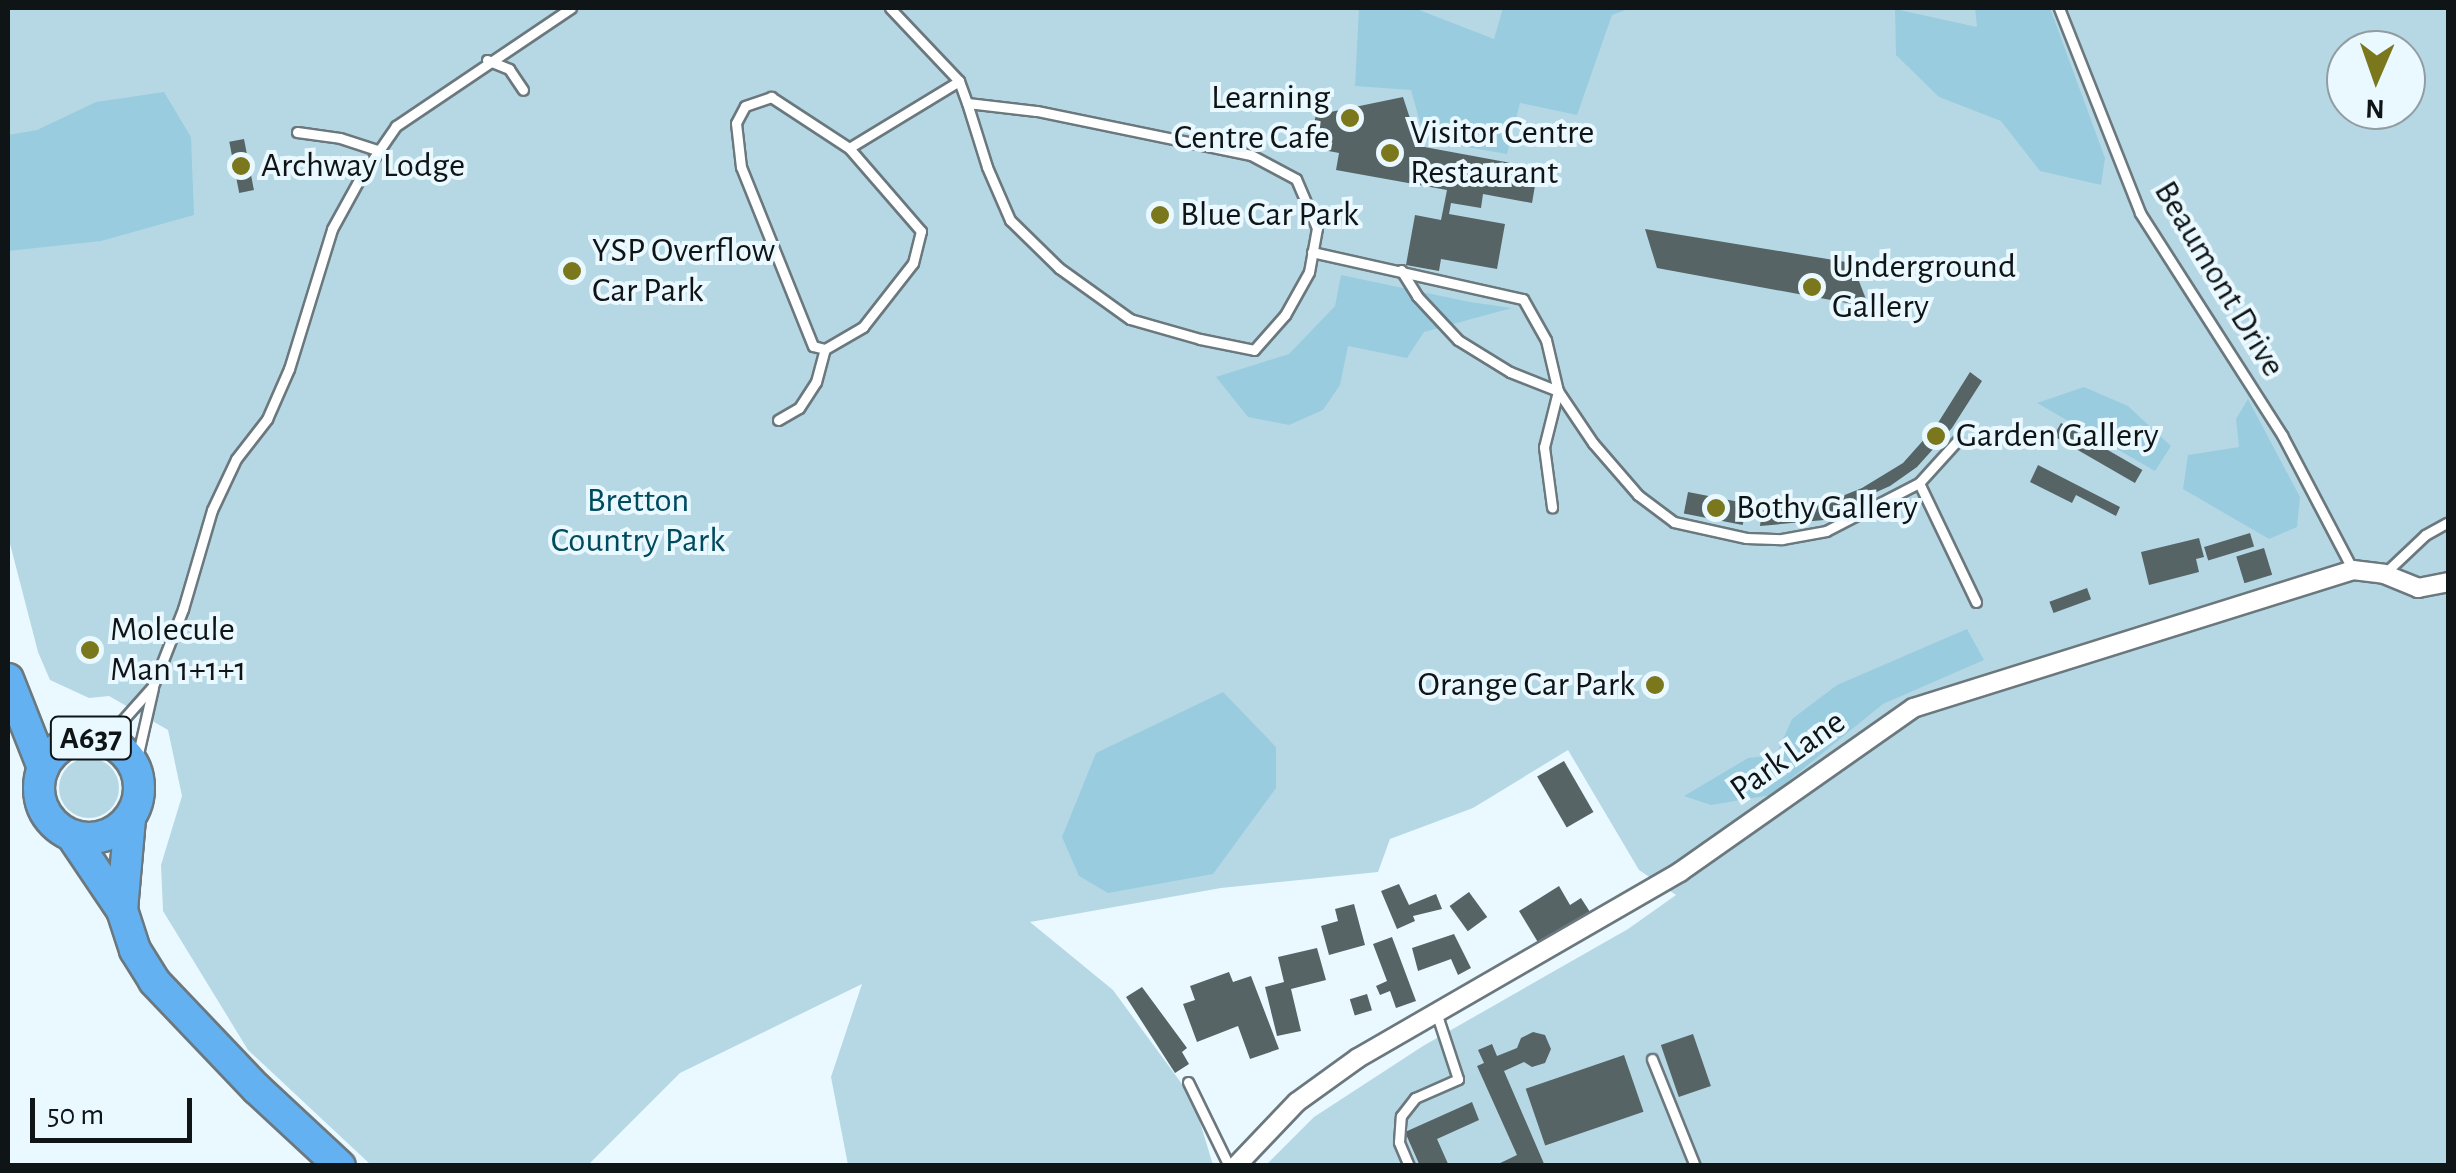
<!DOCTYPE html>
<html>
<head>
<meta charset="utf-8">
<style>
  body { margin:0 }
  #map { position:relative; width:2456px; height:1173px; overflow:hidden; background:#eaf9ff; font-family:"Alegreya Sans",sans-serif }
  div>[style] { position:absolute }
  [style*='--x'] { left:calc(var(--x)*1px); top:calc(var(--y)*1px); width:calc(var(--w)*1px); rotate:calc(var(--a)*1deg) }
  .green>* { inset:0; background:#b6d8e5 }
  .round { border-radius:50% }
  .forest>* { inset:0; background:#9accdf }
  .building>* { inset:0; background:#566465; transform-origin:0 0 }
  .roads { filter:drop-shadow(2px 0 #6b787d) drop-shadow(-2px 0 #6b787d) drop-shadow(0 2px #6b787d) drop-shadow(0 -2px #6b787d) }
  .lane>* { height:9px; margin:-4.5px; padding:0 4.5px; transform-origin:4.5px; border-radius:4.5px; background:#fff }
  .street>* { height:18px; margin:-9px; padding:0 9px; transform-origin:9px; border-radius:9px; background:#fff }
  .highway>* { height:30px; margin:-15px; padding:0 15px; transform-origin:15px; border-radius:15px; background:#64b1f2 }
  .highway>.ring { margin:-15px; padding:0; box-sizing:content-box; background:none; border:30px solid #64b1f2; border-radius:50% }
  .dots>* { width:28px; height:28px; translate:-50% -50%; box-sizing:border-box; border:5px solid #eaf9ff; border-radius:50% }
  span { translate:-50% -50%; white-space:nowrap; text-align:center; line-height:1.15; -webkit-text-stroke:8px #eaf9ff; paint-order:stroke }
  .shield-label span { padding:2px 8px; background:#eaf9ff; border:2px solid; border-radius:8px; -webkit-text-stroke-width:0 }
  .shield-label { font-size:32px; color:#0f1416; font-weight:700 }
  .poi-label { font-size:35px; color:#0f1416 }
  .right { translate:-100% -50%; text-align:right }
  .left { translate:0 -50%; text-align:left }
  .street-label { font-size:35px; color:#0f1416 }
  .park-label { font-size:35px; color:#004a5d }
  .frame { position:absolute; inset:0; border:10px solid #0f1416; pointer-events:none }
  .north { position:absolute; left:2326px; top:30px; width:100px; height:100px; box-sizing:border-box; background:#eaf9ff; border:2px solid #929da2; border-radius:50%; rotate:182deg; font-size:28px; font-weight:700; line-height:40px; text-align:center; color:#0f1416 }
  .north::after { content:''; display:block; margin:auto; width:35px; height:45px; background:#7b771c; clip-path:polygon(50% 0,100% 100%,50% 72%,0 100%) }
  .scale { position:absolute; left:30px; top:1098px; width:162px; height:45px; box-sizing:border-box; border:5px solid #0f1416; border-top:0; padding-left:12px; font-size:30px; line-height:35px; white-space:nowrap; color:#0f1416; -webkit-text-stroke:8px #eaf9ff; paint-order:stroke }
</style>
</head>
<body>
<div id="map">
  <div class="green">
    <div style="clip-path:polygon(evenodd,8px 8px,2448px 8px,2448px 1165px,1266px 1165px,1314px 1117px,1423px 1046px,1628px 929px,1676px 895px,1639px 870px,1568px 750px,1473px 808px,1390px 839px,1378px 872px,1221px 888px,1030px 922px,1113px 990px,1193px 1099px,1213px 1165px,848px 1165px,831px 1077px,862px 984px,680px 1073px,588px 1165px,371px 1165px,248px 1050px,163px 911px,161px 865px,182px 796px,168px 730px,109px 696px,89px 698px,50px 680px,38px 652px,8px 536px,8px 8px,2346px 50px,2406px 50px,2406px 110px,2346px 110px,2346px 50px)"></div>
    <div class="round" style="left:59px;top:758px;width:60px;height:60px"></div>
  </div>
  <div class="forest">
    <div style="clip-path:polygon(1359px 8px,1414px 8px,1494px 39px,1503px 8px,1631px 8px,1612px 15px,1577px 115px,1520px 103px,1507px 154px,1425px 140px,1411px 90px,1355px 86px)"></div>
    <div style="clip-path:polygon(1975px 8px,2050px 8px,2105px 158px,2101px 185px,2040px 171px,2001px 121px,1939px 97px,1896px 55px,1895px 9px,1977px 27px)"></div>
    <div style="clip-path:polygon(164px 92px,191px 137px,194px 215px,101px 241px,8px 251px,8px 135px,37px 130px,96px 102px)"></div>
    <div style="clip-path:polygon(1341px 275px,1470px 302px,1512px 308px,1424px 332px,1407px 358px,1348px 346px,1340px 385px,1323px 410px,1289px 425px,1248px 417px,1216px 377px,1289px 354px,1335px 306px)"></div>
    <div style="clip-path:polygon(2084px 387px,2128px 406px,2171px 446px,2155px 471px,2037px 403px)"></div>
    <div style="clip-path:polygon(2248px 399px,2300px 497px,2297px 527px,2269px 539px,2183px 489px,2188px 455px,2239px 447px,2236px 419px)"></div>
    <div style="clip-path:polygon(1967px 629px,1984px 660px,1883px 704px,1771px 795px,1711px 805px,1684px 796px,1748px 758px,1776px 755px,1792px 719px,1837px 685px)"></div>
    <div style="clip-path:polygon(1223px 692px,1276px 747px,1276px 788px,1213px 874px,1108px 893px,1079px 876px,1062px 837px,1096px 753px)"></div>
  </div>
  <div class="building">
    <div style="clip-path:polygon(1403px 97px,1419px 146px,1538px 168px,1532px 203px,1483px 194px,1481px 208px,1451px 203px,1449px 214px,1505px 224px,1497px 269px,1441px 259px,1439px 271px,1406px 265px,1415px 215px,1441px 220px,1447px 190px,1336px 170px,1339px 153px,1308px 147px,1316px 115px)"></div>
    <div style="left:244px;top:139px;width:52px;height:15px;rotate:79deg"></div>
    <div style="clip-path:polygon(1645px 229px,1852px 263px,1869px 307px,1657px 268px)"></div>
    <div style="clip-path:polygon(1970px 372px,1982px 381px,1952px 428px,1917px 467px,1890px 486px,1823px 516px,1824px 520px,1760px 526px,1762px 510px,1820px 505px,1862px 488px,1903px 463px,1936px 426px)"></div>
    <div style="left:2061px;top:423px;width:94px;height:15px;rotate:30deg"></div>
    <div style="clip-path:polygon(2038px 465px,2120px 507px,2116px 516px,2076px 495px,2072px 503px,2030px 482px)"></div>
    <div style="left:1688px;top:492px;width:60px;height:22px;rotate:11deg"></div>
    <div style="left:2250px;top:533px;width:14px;height:48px;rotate:73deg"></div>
    <div style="clip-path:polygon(2199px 538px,2204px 557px,2196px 559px,2199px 572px,2149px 585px,2141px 552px)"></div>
    <div style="left:2264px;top:548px;width:28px;height:29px;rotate:73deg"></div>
    <div style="left:2087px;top:588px;width:12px;height:40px;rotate:70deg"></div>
    <div style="left:1564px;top:761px;width:59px;height:31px;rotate:60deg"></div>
    <div style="clip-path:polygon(1399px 884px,1409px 905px,1436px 894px,1442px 909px,1413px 916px,1415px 921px,1397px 929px,1381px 891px)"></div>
    <div style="clip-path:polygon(1559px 886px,1570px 905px,1581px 898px,1590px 912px,1539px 944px,1519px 911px)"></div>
    <div style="left:1469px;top:892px;width:31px;height:24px;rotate:54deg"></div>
    <div style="clip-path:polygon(1354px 904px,1365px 945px,1329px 955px,1321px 926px,1338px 921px,1335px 909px)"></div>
    <div style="clip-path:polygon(1454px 934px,1471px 968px,1458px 975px,1451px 959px,1418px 971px,1412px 948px)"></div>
    <div style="clip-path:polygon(1392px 937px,1416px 1001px,1396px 1008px,1390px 991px,1380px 995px,1376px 986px,1387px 981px,1373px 944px)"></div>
    <div style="clip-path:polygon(1317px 948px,1326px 980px,1291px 989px,1301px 1031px,1277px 1036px,1265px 987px,1284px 982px,1278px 957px)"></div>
    <div style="clip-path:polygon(1229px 972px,1233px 982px,1251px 976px,1279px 1049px,1250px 1059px,1238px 1026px,1197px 1042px,1183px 1004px,1195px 1000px,1190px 986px)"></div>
    <div style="clip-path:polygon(1142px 987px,1187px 1048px,1182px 1052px,1189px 1064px,1175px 1073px,1126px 997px)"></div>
    <div style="left:1367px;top:994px;width:17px;height:18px;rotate:73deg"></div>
    <div style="clip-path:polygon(1533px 1032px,1545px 1035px,1551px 1049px,1545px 1063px,1532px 1067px,1524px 1062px,1504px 1071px,1545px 1166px,1494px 1166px,1517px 1155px,1477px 1066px,1484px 1063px,1478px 1050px,1492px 1044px,1497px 1056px,1517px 1048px,1521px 1038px)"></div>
    <div style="left:1693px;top:1034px;width:55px;height:34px;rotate:71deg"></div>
    <div style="left:1624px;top:1055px;width:60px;height:104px;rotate:71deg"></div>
    <div style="clip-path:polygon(1472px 1102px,1479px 1120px,1437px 1139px,1449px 1166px,1420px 1166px,1405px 1132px)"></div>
  </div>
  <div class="roads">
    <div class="lane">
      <div style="--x:890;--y:8;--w:100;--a:46.6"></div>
      <div style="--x:959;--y:81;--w:23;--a:70"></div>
      <div style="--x:967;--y:103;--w:67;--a:72.6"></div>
      <div style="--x:987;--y:167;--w:58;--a:66.5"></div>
      <div style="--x:1010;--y:220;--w:69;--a:44.4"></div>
      <div style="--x:1059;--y:268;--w:87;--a:35.7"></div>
      <div style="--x:1130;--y:319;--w:73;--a:15.9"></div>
      <div style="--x:1200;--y:339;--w:55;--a:11.5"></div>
      <div style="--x:1254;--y:350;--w:47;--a:-48.5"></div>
      <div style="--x:1285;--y:315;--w:49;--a:-60.8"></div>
      <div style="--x:1309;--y:272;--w:45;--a:-79.7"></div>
      <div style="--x:1317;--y:228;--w:53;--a:-113.2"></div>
      <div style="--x:1296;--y:179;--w:51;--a:-151.9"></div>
      <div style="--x:1251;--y:155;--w:219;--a:-168.4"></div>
      <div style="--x:1036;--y:111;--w:69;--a:-173.4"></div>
      <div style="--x:2059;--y:8;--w:220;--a:68.4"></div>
      <div style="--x:2140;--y:213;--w:264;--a:57.4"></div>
      <div style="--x:2282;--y:435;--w:153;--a:62.3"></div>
      <div style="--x:487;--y:60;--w:24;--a:22"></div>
      <div style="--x:509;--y:69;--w:25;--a:56"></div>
      <div style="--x:771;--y:97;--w:93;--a:33.2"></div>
      <div style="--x:849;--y:148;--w:110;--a:49.1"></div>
      <div style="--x:921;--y:231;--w:33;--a:104"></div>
      <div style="--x:913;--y:263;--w:81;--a:128"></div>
      <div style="--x:863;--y:327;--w:44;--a:149.9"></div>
      <div style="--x:825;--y:349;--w:12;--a:-166"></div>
      <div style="--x:813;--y:346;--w:193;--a:-111.9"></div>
      <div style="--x:741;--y:167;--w:44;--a:-96.5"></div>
      <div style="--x:736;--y:123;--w:19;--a:-62"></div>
      <div style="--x:745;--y:106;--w:28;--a:-19"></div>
      <div style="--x:297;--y:132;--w:43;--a:7.9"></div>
      <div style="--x:340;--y:138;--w:40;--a:18"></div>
      <div style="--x:849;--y:148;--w:129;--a:-31.3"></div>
      <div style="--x:1312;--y:252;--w:216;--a:12.6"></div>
      <div style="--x:1523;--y:299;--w:47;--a:60.7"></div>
      <div style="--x:1546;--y:340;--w:52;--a:76.8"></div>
      <div style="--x:1558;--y:391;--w:58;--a:104"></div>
      <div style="--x:1544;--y:447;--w:61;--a:82.4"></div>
      <div style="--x:1401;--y:270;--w:31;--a:58"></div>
      <div style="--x:1417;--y:296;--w:60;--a:47"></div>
      <div style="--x:1458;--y:340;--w:61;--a:31.6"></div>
      <div style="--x:1510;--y:372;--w:52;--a:21.6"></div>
      <div style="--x:1558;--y:391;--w:63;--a:56.1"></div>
      <div style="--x:1593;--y:443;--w:69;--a:49.1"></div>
      <div style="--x:1638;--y:495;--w:45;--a:36.9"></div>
      <div style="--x:1674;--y:522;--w:74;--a:12.5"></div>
      <div style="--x:1746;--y:538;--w:36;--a:2"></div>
      <div style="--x:1782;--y:539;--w:45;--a:-10.3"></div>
      <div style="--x:1826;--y:531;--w:105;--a:-27.3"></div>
      <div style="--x:1919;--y:483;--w:58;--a:-47.8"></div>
      <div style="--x:778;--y:420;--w:24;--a:-30"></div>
      <div style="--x:799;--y:408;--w:31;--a:-57"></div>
      <div style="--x:816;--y:382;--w:34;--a:-75"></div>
      <div style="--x:1919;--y:483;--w:132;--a:64.4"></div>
      <div style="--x:2385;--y:573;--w:55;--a:-43.5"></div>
      <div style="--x:2425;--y:535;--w:26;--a:-29"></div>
      <div style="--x:105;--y:740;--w:72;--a:-48.4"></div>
      <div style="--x:153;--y:686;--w:83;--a:-68.7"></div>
      <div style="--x:183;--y:609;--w:103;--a:-73.7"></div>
      <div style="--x:212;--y:510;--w:56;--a:-64.8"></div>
      <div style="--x:236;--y:459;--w:51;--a:-52.2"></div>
      <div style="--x:267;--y:419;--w:55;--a:-66.3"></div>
      <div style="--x:289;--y:369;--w:146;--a:-72.9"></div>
      <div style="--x:332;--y:229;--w:58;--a:-61.2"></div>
      <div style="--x:360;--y:178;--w:63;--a:-55.3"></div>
      <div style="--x:396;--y:126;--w:211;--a:-34"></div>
      <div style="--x:135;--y:767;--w:81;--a:-77.2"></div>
      <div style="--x:1652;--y:1059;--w:115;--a:68.1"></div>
      <div style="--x:1188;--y:1082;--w:93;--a:64"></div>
      <div style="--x:1409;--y:1166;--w:26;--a:-113"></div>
      <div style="--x:1399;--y:1142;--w:26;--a:-86"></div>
      <div style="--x:1401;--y:1116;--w:23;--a:-52"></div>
      <div style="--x:1415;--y:1098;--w:47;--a:-23.8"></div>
      <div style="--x:1458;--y:1079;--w:67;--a:-108.2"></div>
    </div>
    <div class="street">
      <div style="--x:1236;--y:1166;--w:88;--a:-46.4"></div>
      <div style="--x:1297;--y:1102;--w:75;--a:-35.8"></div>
      <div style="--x:1358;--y:1058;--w:372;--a:-30"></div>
      <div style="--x:1680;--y:872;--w:285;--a:-35.1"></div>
      <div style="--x:1913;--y:708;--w:461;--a:-17.4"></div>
      <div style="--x:2353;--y:570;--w:31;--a:7"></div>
      <div style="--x:2384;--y:574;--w:37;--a:22"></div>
      <div style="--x:2418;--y:588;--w:31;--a:-11"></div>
    </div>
    <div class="highway">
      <div style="--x:8;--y:679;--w:96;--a:68.5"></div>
      <div class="ring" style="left:39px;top:738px;width:70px;height:70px"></div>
      <div style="--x:72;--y:836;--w:89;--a:56"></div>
      <div style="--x:122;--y:910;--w:42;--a:72"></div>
      <div style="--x:135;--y:950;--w:36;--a:58"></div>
      <div style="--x:154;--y:981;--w:149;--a:46.4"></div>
      <div style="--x:257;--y:1089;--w:113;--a:42.9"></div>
      <div style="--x:122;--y:910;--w:91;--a:-85"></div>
    </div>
  </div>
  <div class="dots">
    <div style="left:1350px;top:118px;background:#7b771c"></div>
    <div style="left:1390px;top:153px;background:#7b771c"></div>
    <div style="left:241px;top:166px;background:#7b771c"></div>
    <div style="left:1160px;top:215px;background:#7b771c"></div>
    <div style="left:572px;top:271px;background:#7b771c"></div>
    <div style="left:1812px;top:287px;background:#7b771c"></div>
    <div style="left:1936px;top:436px;background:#7b771c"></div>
    <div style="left:1716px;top:508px;background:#7b771c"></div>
    <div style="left:90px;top:650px;background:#7b771c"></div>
    <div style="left:1655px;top:685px;background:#7b771c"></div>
  </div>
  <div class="shield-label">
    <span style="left:91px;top:738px">A637</span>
  </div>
  <div class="poi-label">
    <span class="right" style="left:1330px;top:118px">Learning<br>Centre Cafe</span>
    <span class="left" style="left:1410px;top:153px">Visitor Centre<br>Restaurant</span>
    <span class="left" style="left:261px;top:166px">Archway Lodge</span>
    <span class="left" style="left:1180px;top:215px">Blue Car Park</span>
    <span class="left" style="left:592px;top:271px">YSP Overflow<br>Car Park</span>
    <span class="left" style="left:1832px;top:287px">Underground<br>Gallery</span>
    <span class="left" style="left:1956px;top:436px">Garden Gallery</span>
    <span class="left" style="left:1736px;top:508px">Bothy Gallery</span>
    <span class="left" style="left:110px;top:650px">Molecule<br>Man 1+1+1</span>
    <span class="right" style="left:1635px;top:685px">Orange Car Park</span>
  </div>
  <div class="street-label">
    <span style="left:2219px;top:279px;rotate:59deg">Beaumont Drive</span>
    <span style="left:1788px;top:756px;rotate:-35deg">Park Lane</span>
  </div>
  <div class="park-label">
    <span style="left:638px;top:521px">Bretton<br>Country Park</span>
  </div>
  <div class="frame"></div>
  <div class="north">N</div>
  <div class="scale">50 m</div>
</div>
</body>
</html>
